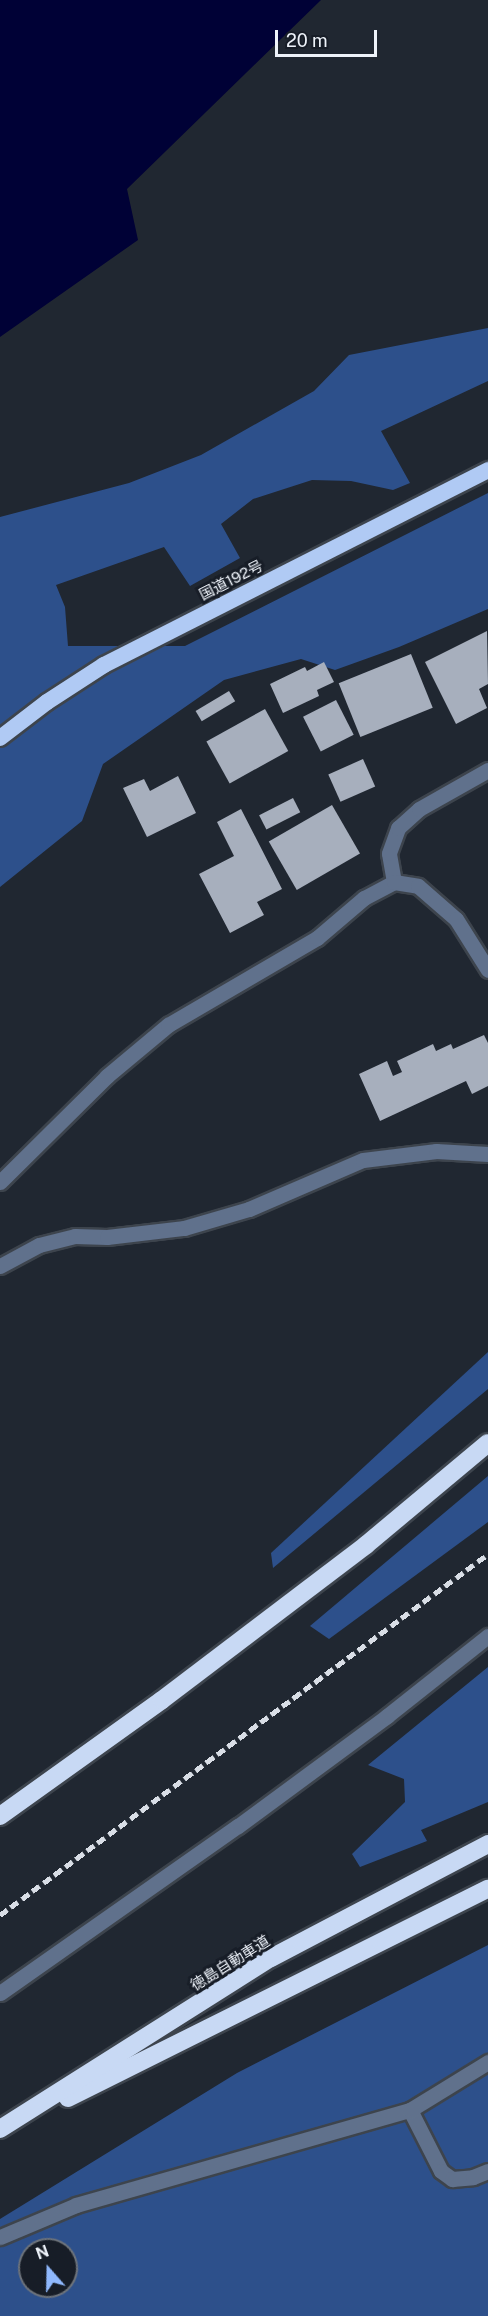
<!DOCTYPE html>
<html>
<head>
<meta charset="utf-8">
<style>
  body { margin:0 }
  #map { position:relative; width:488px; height:2316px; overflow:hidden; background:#202731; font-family:"Public Sans","Noto Sans JP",sans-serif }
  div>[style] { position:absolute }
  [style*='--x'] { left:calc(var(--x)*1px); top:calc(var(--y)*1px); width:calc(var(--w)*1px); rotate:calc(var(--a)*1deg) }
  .forest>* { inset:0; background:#2d508b }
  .water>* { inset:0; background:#000136 }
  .building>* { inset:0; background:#a7afbd; transform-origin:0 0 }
  .roads { filter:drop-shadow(2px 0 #3d444d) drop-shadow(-2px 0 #3d444d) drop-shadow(0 2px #3d444d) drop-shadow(0 -2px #3d444d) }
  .minor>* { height:15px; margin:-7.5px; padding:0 7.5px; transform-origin:7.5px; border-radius:7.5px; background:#60718c }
  .tertiary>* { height:15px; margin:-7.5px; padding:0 7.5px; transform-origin:7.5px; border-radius:7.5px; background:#60718c }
  .trunk>* { height:16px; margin:-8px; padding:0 8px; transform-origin:8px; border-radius:8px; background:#b0caf4 }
  .motorway>* { height:18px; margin:-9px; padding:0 9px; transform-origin:9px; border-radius:9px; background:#c8d9f4 }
  .rail>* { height:4.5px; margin-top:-2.25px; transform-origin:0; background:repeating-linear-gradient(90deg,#d9dee6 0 9px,transparent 0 13.5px) }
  span { translate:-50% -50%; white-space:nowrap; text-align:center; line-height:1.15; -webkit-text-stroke:6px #171d27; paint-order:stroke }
  .street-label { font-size:15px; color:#eef3fa }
  .north { position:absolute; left:18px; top:2238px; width:60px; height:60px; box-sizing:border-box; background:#171d27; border:2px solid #6d737b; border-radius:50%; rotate:340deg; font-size:16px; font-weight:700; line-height:24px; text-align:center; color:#eef3fa }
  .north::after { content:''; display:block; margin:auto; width:21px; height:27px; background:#8fb8fd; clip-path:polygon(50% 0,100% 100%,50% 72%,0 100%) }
  .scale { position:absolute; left:275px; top:30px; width:102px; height:27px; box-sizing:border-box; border:3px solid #eef3fa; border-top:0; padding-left:8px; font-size:18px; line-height:21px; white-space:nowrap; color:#eef3fa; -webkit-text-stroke:4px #171d27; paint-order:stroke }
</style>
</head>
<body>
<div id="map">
  <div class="forest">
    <div style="clip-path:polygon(488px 328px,488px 381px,381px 431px,410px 483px,393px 490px,351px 481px,312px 480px,253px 499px,221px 524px,240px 558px,190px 586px,164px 547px,56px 585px,65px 607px,68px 646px,185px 646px,488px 493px,488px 609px,399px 647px,335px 670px,301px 659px,224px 680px,103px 764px,82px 821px,0 887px,0 517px,129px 483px,201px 455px,314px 391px,349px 355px)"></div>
    <div style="clip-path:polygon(488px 1352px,488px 1389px,273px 1568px,271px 1553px)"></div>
    <div style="clip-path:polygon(488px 1476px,488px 1522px,329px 1639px,310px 1626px)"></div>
    <div style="clip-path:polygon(488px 1667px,488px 1802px,421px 1830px,427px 1841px,360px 1867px,352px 1854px,405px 1802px,404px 1779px,368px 1765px)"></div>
    <div style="clip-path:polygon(evenodd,488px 1945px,488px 2316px,0 2316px,0 2219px,237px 2073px,488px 1945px,30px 2250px,66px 2250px,66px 2286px,30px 2286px,30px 2250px)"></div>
  </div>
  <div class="water">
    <div style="clip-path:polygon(0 0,321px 0,127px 189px,138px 240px,0 337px)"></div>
  </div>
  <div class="building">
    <div style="clip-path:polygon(487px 631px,488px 684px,479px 689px,487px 708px,456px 724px,425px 662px)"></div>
    <div style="left:411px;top:654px;width:58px;height:78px;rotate:68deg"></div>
    <div style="clip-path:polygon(324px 662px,334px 682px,317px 690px,319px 696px,283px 713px,270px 684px,305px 667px,307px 671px)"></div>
    <div style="left:229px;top:691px;width:12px;height:39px;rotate:59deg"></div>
    <div style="left:336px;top:700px;width:39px;height:37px;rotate:63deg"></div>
    <div style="left:265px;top:709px;width:48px;height:67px;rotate:61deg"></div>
    <div style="left:363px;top:759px;width:30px;height:38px;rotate:66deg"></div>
    <div style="clip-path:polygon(178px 776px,196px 813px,147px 837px,123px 788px,144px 779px,150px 791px)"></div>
    <div style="left:293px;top:798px;width:16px;height:38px;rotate:63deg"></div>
    <div style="left:332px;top:805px;width:56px;height:73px;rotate:60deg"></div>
    <div style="clip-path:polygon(241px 809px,282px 889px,257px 902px,264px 915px,230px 933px,199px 874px,234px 856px,217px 822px)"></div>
    <div style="clip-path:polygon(484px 1035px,488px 1043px,488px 1086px,472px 1094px,466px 1081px,380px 1121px,359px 1074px,387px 1061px,393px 1076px,402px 1072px,397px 1061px,433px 1044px,436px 1051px,451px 1044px,453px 1049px)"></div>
  </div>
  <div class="roads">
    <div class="minor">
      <div style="--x:394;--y:882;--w:29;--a:-100"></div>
      <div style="--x:389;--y:853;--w:27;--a:-70"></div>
      <div style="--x:398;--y:828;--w:28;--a:-42"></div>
      <div style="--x:419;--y:809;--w:79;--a:-29.5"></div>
      <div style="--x:0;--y:1182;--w:151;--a:-44.7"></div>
      <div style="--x:107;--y:1076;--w:80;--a:-39.9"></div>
      <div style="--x:168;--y:1025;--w:173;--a:-30.3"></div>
      <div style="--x:317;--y:938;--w:62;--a:-40.4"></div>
      <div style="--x:364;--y:898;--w:34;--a:-28"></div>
      <div style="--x:394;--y:882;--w:24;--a:9"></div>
      <div style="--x:418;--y:886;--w:50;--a:41"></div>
      <div style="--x:456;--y:919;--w:60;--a:57.9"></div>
      <div style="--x:0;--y:1266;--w:44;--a:-28.3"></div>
      <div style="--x:39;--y:1245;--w:37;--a:-14"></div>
      <div style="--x:75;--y:1236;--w:32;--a:2"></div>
      <div style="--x:107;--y:1237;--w:78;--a:-6.7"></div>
      <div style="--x:184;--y:1228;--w:68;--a:-16.3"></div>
      <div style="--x:249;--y:1209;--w:124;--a:-23.3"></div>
      <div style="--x:363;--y:1160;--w:74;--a:-7"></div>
      <div style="--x:436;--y:1151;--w:52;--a:3.3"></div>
      <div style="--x:410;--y:2110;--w:68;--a:63.1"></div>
      <div style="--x:441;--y:2171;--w:14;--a:36"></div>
      <div style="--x:452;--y:2179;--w:21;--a:-5"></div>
      <div style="--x:473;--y:2177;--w:16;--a:-22"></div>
      <div style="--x:0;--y:2237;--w:82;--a:-22.8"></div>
      <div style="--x:76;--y:2205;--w:347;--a:-15.9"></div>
      <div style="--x:410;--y:2110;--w:92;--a:-31.6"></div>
    </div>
    <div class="tertiary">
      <div style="--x:0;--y:1993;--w:291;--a:-35.1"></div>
      <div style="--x:238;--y:1826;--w:185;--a:-36.4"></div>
      <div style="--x:387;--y:1716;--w:129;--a:-38.4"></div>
    </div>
    <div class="trunk">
      <div style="--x:0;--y:738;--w:59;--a:-37.5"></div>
      <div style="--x:47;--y:702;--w:68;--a:-33"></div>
      <div style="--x:104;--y:665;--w:431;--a:-26.9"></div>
    </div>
    <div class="motorway">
      <div style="--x:0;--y:1816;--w:199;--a:-35.6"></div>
      <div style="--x:162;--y:1700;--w:256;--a:-37.2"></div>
      <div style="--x:366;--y:1545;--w:159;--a:-39.9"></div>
      <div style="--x:68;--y:2098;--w:469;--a:-26.5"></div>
      <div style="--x:0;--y:2129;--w:320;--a:-32.3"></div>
      <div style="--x:271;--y:1958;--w:245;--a:-27.7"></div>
    </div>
  </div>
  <div class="rail">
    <div style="--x:0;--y:1915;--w:607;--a:-36.49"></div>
  </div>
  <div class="street-label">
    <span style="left:231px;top:580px;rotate:-27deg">国道192号</span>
    <span style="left:230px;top:1963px;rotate:-32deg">徳島自動車道</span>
  </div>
  <div class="north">N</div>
  <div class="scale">20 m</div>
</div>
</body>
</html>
